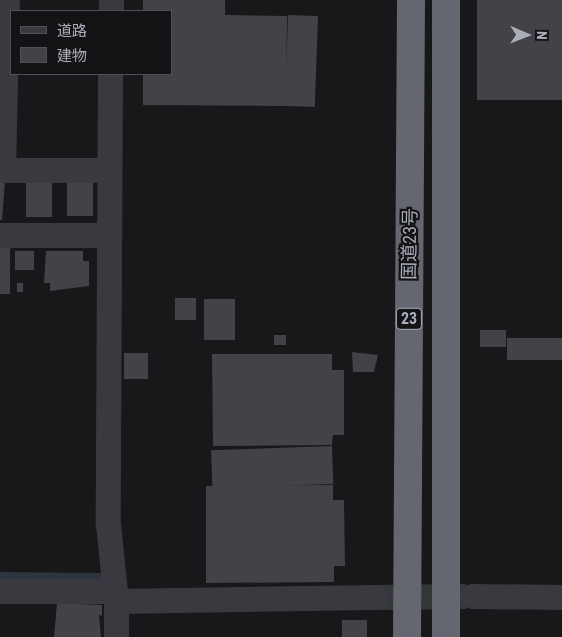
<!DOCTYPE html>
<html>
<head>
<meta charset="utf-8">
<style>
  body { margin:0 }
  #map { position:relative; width:562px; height:637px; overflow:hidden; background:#18181a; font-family:"Roboto Condensed","Noto Sans JP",sans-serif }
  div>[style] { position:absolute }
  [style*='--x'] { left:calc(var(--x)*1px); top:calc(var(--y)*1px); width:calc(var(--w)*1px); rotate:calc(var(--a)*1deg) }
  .stream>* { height:8px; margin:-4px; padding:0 4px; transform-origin:4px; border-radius:4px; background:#2e353e }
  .building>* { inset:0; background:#424247; transform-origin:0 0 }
  .minor-tunnel>* { height:25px; margin-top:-12.5px; transform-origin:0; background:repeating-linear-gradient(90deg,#35363a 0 25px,transparent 0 37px) }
  .minor>* { height:25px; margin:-12.5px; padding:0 12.5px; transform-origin:12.5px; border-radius:12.5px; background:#39393f }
  .highway>* { height:28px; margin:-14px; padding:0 14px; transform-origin:14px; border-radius:14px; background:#656770 }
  span { translate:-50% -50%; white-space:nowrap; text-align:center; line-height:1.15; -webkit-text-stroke:4.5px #131315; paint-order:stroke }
  .shield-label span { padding:1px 4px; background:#131315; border:1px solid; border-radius:4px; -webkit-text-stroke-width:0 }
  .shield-label { font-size:16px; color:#aaadba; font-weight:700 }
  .street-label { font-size:18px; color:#aaadba }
  .legend { position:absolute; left:10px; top:10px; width:162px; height:65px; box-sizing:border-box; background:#131315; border:1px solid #4f5157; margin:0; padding:6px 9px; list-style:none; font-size:15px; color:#aaadba }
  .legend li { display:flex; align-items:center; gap:10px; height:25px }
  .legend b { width:25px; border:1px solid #4f5157 }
  .north { position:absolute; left:502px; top:10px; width:50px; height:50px; -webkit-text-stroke:4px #131315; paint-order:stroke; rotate:91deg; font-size:14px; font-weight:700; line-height:20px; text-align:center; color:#aaadba }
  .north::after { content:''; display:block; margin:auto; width:18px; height:22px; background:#aaadba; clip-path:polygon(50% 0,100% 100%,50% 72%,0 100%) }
</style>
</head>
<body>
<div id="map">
  <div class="stream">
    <div style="--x:0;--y:576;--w:101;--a:0.6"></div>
  </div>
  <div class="building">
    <div style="clip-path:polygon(143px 0,225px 0,225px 15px,287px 16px,286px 106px,143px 105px,143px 74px,171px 74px,171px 11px,143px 11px)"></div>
    <div style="left:477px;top:0;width:85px;height:100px"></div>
    <div style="left:288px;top:15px;width:30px;height:91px;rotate:2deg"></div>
    <div style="left:67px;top:180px;width:26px;height:36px"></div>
    <div style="clip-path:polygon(0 181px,5px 181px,2px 220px,0 220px)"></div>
    <div style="left:52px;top:181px;width:36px;height:26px;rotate:90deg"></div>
    <div style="left:10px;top:247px;width:47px;height:10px;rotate:90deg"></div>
    <div style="left:15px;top:251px;width:19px;height:19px"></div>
    <div style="clip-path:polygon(46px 251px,83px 251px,83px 261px,89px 261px,89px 286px,50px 291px,50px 283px,44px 283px)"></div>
    <div style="left:17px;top:283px;width:6px;height:9px"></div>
    <div style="left:175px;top:298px;width:21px;height:22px"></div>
    <div style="left:204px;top:299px;width:31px;height:41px"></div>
    <div style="left:480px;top:330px;width:26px;height:17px"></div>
    <div style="left:274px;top:335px;width:12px;height:10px"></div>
    <div style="left:562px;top:338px;width:22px;height:55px;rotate:90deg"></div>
    <div style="clip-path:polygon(352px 352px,378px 355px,374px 372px,353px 372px)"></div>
    <div style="left:124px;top:353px;width:24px;height:26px"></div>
    <div style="clip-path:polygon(212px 354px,332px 354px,332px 370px,344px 370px,344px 435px,333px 435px,332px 445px,213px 446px)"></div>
    <div style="left:332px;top:446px;width:38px;height:121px;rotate:88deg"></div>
    <div style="clip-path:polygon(333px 485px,333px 500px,344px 500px,345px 566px,334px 566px,334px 582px,206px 583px,206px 486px)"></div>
    <div style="clip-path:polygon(57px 603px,102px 605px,102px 616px,99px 615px,101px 637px,54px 637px)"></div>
    <div style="left:342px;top:620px;width:25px;height:17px"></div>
  </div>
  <div class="minor-tunnel">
    <div style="--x:376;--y:597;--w:90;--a:-0.6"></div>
  </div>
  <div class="minor">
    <div style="--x:111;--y:11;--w:11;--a:-90"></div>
    <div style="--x:110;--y:74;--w:450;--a:90.3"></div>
    <div style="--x:108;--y:524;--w:77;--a:84.1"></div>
    <div style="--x:116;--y:601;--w:36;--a:90"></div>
    <div style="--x:0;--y:170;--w:108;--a:0"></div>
    <div style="--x:3;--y:170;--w:170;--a:-88.7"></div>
    <div style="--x:0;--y:235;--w:107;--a:0"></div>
    <div style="--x:0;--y:591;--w:115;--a:0"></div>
    <div style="--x:472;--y:596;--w:90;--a:0.6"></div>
    <div style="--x:116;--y:601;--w:260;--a:-0.9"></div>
  </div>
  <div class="highway">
    <div style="--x:407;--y:637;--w:637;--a:-89.64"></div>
    <div style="--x:446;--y:637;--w:637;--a:-90"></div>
  </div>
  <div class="shield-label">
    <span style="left:409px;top:319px">23</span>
  </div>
  <div class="street-label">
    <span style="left:410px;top:244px;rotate:-89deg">国道23号</span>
  </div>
  <ul class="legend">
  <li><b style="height:6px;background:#39393f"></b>道路</li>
  <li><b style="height:14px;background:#424247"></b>建物</li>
  </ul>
  <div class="north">N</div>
</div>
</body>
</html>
